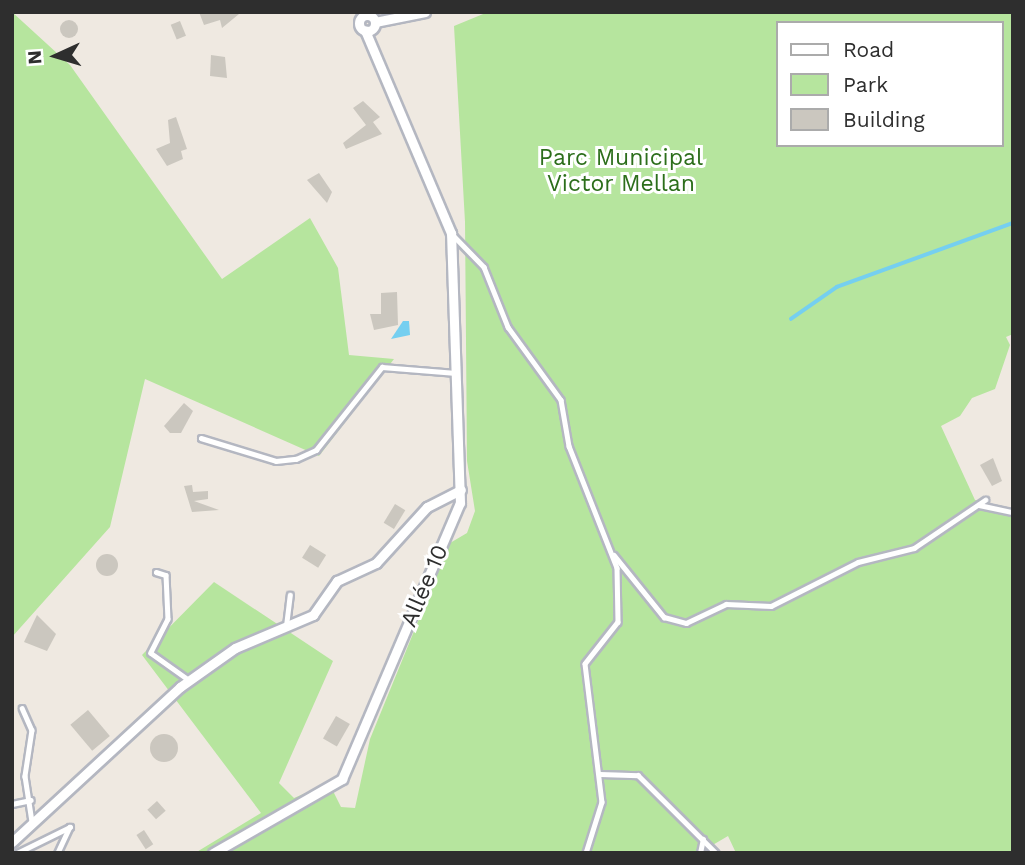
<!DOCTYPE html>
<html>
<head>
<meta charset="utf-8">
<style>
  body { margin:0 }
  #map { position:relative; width:1025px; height:865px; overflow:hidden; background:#efe9e1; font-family:"Work Sans",sans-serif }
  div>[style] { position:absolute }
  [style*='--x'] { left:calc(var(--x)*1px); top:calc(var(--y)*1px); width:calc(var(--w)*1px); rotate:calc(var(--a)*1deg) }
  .green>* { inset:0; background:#b6e59e }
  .water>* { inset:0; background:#75cff0 }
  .stream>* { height:3.5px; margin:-1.75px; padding:0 1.75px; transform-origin:1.75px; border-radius:1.75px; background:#75cff0 }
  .building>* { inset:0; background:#cbc7bf; transform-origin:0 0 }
  .round { border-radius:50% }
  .roads { filter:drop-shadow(2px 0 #b4b7c1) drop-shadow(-2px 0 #b4b7c1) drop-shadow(0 2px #b4b7c1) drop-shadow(0 -2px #b4b7c1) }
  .lane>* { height:4.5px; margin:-2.25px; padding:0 2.25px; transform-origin:2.25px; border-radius:2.25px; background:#fff }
  .street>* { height:9px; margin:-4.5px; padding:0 4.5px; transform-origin:4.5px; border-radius:4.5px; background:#fff }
  .street>.ring { margin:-4.5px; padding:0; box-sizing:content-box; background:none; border:9px solid #fff; border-radius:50% }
  span { translate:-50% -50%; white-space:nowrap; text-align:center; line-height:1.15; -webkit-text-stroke:6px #fff; paint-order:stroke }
  .park-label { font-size:23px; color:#2c6e1b }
  .street-label { font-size:23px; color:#2e2e2e }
  .frame { position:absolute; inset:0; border:14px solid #2e2e2e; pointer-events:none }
  .legend { position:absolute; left:776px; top:21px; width:228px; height:126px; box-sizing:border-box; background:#fff; border:2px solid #ababab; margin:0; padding:9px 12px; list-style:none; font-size:21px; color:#2e2e2e }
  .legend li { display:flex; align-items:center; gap:14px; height:35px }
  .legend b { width:35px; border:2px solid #ababab }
  .north { position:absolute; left:21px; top:21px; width:70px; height:70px; -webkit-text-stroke:5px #fff; paint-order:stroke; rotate:266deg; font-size:19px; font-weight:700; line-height:28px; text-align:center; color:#2e2e2e }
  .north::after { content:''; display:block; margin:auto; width:24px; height:32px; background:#2e2e2e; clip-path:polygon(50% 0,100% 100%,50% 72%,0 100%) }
</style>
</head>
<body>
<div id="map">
  <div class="green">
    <div style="clip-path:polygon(12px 12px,70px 65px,222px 279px,310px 218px,338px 268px,349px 355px,394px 359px,319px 456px,145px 379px,110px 527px,12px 637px)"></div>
    <div style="clip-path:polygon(evenodd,488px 12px,1013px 12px,1013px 334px,1006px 337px,1010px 345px,995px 389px,972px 398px,960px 416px,941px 426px,975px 500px,1013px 510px,1013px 853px,736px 853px,728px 836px,699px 853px,195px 853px,261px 813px,142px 655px,214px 582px,333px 661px,279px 783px,294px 798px,329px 783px,341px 807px,355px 808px,370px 739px,450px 543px,467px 533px,475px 511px,467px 461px,465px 222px,454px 26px,488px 12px,778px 23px,1002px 23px,1002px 145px,778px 145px,778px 23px)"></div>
  </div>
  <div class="water">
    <div style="clip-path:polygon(403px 321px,409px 321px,410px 335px,391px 339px)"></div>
  </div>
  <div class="stream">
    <div style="--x:791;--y:319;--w:56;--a:-34.8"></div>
    <div style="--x:837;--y:287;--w:187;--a:-20"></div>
  </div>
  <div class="building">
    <div style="clip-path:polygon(199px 12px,238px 12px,239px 14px,222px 28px,220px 20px,204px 25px)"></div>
    <div class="round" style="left:60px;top:20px;width:18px;height:18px"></div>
    <div style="left:180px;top:21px;width:16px;height:10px;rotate:68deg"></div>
    <div style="clip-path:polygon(211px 55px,225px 57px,227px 78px,210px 76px)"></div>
    <div style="clip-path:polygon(363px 101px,380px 117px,373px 122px,382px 134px,346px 149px,343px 143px,366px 125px,353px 108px)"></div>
    <div style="clip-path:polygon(176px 117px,187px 149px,181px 151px,183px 159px,167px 166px,156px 149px,170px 143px,168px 120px)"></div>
    <div style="clip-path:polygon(319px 173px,332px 192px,327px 203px,307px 180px)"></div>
    <div style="clip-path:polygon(397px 292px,398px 325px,374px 330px,370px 314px,381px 314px,381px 293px)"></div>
    <div style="clip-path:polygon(184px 403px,193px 411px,181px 433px,170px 433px,164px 426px)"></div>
    <div style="clip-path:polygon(993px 458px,1002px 481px,992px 486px,980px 465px)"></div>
    <div style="clip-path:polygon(192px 485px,193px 492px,208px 491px,208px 499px,194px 501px,219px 510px,192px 512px,184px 486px)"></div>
    <div style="left:395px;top:504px;width:12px;height:22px;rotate:31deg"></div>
    <div style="left:310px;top:545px;width:19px;height:15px;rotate:32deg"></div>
    <div class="round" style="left:96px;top:554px;width:22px;height:22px"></div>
    <div style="clip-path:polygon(37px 615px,56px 634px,47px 651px,24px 642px)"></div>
    <div style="left:88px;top:710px;width:34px;height:23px;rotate:50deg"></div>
    <div style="left:336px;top:716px;width:16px;height:26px;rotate:30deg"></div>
    <div class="round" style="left:150px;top:734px;width:28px;height:28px"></div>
    <div style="left:157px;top:801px;width:13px;height:13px;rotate:48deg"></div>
    <div style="left:144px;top:830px;width:17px;height:9px;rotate:57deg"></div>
  </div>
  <div class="roads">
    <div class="lane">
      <div style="--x:452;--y:234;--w:46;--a:45.9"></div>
      <div style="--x:484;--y:267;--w:65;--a:68.2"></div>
      <div style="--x:508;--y:327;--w:90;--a:54"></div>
      <div style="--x:561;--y:400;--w:47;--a:80.1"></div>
      <div style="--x:569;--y:446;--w:131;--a:68.5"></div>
      <div style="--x:617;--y:568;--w:54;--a:88.9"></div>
      <div style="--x:618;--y:622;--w:53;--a:128.2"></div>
      <div style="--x:585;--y:664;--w:139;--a:83"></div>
      <div style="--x:602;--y:802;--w:53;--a:107.4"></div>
      <div style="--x:201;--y:438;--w:78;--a:17"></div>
      <div style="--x:276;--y:461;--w:20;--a:-6"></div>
      <div style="--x:296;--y:459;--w:22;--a:-24"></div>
      <div style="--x:316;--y:450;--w:106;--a:-51.5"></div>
      <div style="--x:382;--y:367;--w:74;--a:4.6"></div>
      <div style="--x:979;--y:505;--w:35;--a:12"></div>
      <div style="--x:614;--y:555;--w:80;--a:51.1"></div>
      <div style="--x:664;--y:617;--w:23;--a:15"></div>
      <div style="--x:686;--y:623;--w:44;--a:-25.4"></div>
      <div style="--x:726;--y:604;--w:45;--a:2.5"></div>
      <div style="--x:771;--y:606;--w:97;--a:-26.8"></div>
      <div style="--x:858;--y:562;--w:58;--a:-14"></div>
      <div style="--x:914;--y:548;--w:86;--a:-34.1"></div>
      <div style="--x:156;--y:572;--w:10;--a:17"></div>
      <div style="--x:166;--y:575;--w:44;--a:87.4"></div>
      <div style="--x:168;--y:619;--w:38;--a:117"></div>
      <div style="--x:151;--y:653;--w:47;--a:35.4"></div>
      <div style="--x:286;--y:626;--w:31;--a:-83"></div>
      <div style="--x:22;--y:708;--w:24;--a:66"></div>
      <div style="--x:32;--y:730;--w:47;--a:98.7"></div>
      <div style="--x:25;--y:776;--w:47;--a:81.3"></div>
      <div style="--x:600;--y:774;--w:38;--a:2"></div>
      <div style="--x:638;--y:775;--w:110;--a:45"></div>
      <div style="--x:12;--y:804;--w:19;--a:-12"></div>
      <div style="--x:17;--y:853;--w:59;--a:-26.1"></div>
      <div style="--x:70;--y:827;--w:29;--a:115"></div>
      <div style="--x:700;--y:853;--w:14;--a:-78"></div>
    </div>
    <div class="street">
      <div class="ring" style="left:359px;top:15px;width:7px;height:7px"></div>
      <div style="--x:375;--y:22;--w:51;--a:-11.3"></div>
      <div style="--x:12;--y:842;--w:229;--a:-42.7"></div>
      <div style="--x:180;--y:687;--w:67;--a:-35.3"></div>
      <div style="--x:235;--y:648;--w:85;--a:-22.9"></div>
      <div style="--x:313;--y:615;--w:42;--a:-54.8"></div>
      <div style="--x:337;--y:581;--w:43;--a:-24.8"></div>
      <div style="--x:376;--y:563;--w:76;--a:-47.7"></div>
      <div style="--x:427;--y:507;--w:38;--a:-27"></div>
      <div style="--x:213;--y:853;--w:149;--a:-29.8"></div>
      <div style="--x:342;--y:779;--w:300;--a:-66.9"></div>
      <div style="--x:460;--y:503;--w:270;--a:-91.9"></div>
      <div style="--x:451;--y:233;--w:220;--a:-113"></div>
    </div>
  </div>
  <div class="park-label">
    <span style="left:621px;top:171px">Parc Municipal<br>Victor Mellan</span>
  </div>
  <div class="street-label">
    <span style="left:425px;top:586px;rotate:-67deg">Allée 10</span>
  </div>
  <div class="frame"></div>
  <ul class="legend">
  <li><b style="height:9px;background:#fff"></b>Road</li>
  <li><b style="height:19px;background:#b6e59e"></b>Park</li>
  <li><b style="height:19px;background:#cbc7bf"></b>Building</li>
  </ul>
  <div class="north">N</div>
</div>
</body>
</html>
